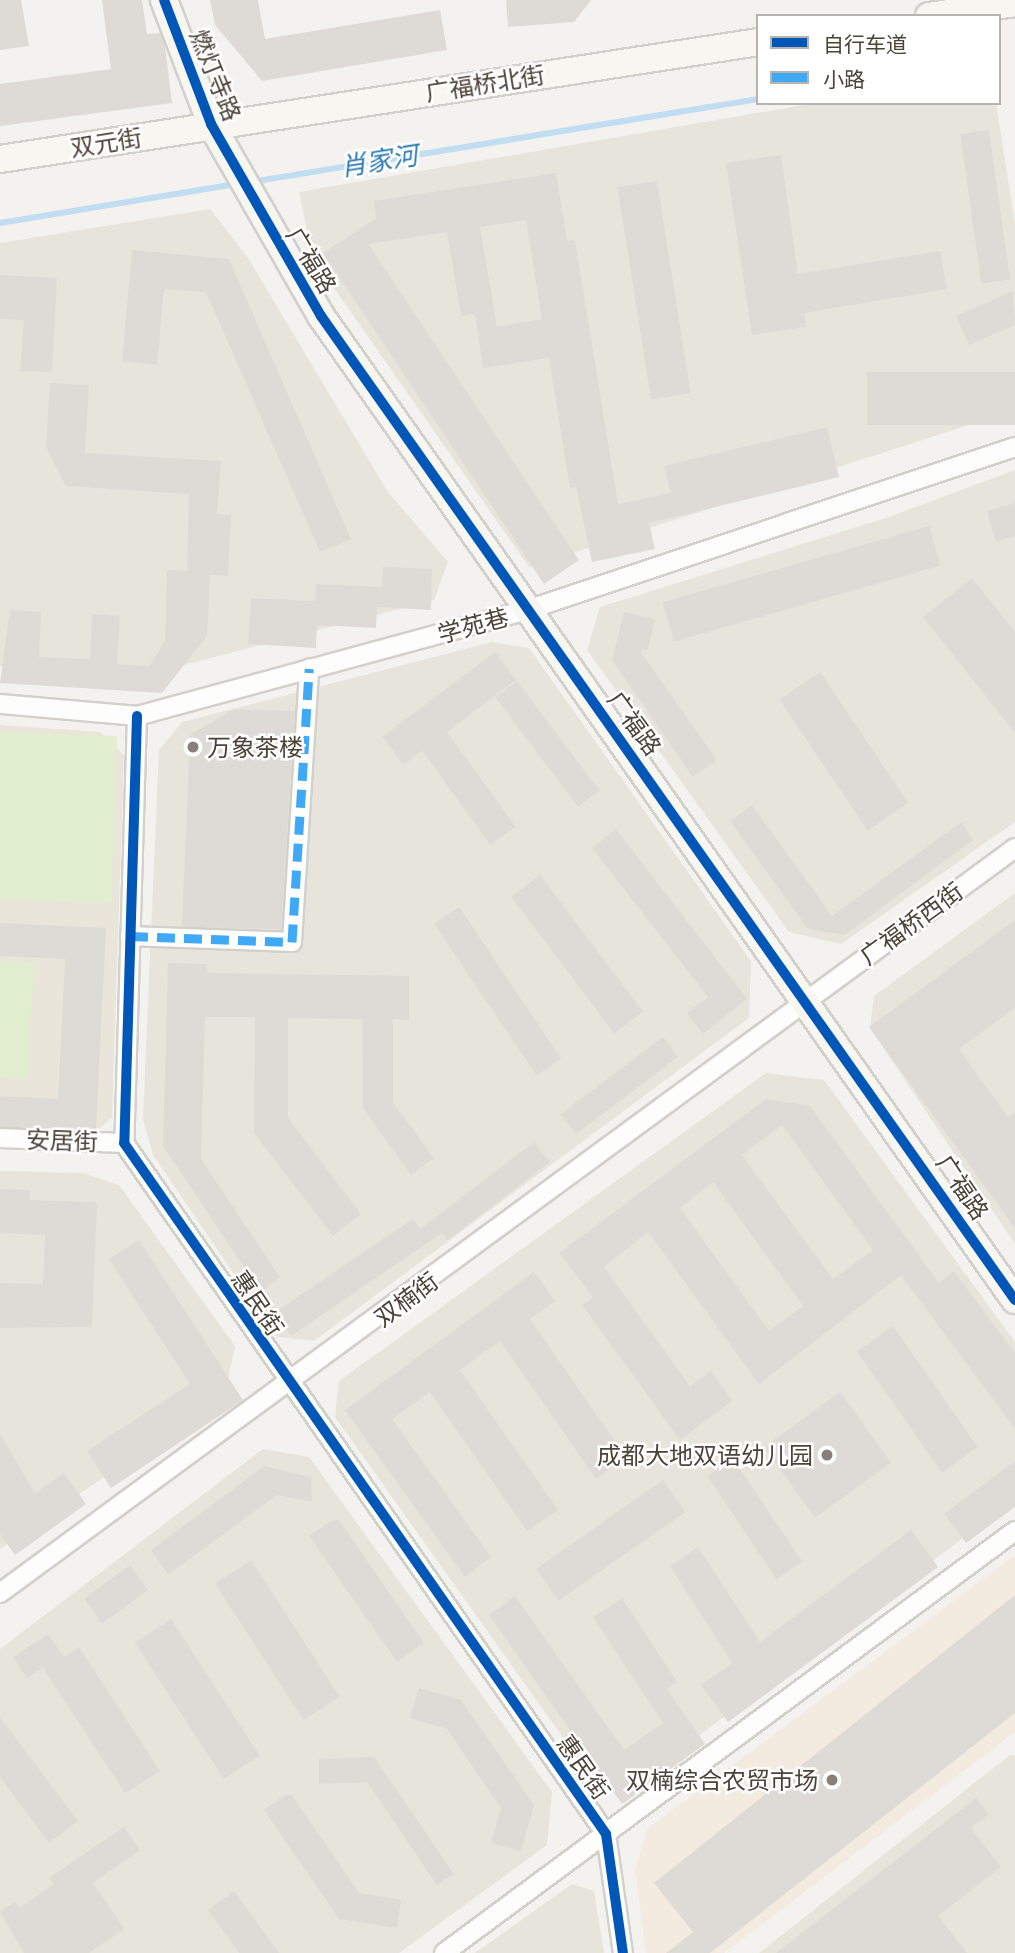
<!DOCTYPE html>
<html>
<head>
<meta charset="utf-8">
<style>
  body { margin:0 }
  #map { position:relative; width:1015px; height:1953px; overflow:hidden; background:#f4f2ee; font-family:Manrope,"Noto Sans SC",sans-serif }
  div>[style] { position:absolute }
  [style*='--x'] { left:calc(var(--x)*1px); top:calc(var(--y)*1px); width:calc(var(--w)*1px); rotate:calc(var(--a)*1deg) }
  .residential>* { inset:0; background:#e7e4dc }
  .commercial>* { inset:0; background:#f3ebdf }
  .education>* { inset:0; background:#eae5da }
  .green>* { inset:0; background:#e1eecf; transform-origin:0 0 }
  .stream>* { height:6px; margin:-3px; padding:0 3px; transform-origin:3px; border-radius:3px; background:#c0ddf1 }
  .building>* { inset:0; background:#dedbd6; transform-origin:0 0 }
  .roads { filter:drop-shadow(2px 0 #d2d0cb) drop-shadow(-2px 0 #d2d0cb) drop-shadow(0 2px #d2d0cb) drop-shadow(0 -2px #d2d0cb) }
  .street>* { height:18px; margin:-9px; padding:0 9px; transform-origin:9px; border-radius:9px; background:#fdfdfc }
  .secondary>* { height:26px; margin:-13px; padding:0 13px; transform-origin:13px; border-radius:13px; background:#f7f6f1 }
  .quiet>* { height:9px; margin-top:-4.5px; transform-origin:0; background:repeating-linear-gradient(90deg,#3fa9f5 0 18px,transparent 0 27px) }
  .cycleway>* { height:10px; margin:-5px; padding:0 5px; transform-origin:5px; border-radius:5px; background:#0057b8 }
  .dots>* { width:19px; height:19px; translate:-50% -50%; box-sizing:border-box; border:4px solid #fff; border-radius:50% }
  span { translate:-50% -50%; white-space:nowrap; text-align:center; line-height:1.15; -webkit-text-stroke:5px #fff; paint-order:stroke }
  .street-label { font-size:24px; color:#4b4439 }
  .poi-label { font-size:24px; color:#4b4439 }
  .left { translate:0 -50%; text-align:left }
  .right { translate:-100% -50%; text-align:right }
  .water-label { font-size:26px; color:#2e7ab2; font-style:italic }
  .legend { position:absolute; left:756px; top:14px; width:245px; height:91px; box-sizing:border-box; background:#fff; border:2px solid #b7b4b0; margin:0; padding:9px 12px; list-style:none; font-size:21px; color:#4b4439 }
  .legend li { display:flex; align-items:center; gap:14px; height:35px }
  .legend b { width:35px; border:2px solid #b7b4b0 }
</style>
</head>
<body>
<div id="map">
  <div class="residential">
    <div style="clip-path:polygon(815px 103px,996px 103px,1015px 225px,1015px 410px,529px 567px,313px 258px,299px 192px)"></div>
    <div style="clip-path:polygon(210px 209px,248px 258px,388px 492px,448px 562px,434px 600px,153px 673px,0 666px,0 243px)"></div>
    <div style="clip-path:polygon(1015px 470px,1015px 822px,841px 944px,789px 932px,587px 650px,600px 607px,889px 517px)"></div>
    <div style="clip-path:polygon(492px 642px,529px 648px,751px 961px,749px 1018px,314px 1341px,277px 1337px,153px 1155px,143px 1119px,159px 750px,182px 722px)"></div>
    <div style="clip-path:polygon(1015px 893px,1015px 1244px,870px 1028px,874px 996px)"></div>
    <div style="clip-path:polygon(766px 1073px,824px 1080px,1015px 1342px,1015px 1499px,636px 1783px,589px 1774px,335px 1417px,339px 1381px)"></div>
    <div style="clip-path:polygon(0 1171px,83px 1173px,119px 1185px,235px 1346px,225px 1393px,0 1549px)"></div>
    <div style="clip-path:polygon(263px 1449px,309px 1457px,552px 1792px,547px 1845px,399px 1953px,0 1953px,0 1649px)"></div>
    <div style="clip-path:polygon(1010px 1755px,1015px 1756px,1015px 1953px,759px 1953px)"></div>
    <div style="clip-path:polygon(572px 1884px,594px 1891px,604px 1953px,475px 1953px)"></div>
  </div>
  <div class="commercial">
    <div style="clip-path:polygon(1015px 1555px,1015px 1732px,724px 1953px,646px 1953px,635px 1870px,647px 1829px)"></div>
  </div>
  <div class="education">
    <div style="clip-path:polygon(0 725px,101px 732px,124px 755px,112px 1117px,100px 1128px,0 1122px)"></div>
  </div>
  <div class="green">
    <div style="left:0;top:732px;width:117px;height:167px;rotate:2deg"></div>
    <div style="clip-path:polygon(0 961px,34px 963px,27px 1079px,0 1077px)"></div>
  </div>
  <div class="stream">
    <div style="--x:251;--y:182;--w:514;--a:-9.3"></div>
    <div style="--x:0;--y:223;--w:239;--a:-9.4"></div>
  </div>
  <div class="building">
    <div style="clip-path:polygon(0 0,21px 0,29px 46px,0 50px)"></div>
    <div style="clip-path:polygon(102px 0,142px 0,147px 34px,160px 33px,165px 46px,172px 103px,0 126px,0 84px,111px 69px)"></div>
    <div style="clip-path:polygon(210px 0,258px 0,265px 39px,440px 10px,447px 50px,262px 81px,215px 25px)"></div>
    <div style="clip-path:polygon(506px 0,591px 0,574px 22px,508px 27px)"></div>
    <div style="left:989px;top:130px;width:151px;height:29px;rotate:82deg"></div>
    <div style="clip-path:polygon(781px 155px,798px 274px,940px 251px,947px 289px,804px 313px,806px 327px,752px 335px,726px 163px)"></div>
    <div style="clip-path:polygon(evenodd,556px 173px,567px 241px,575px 240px,618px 504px,671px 493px,664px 466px,827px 427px,839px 477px,649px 523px,655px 549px,592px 562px,576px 487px,570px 488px,549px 358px,483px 368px,475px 314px,461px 316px,447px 232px,368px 244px,579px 560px,544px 584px,323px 253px,376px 218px,374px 201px,556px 173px,526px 220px,542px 319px,497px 327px,480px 227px,526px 220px)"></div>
    <div style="left:657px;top:181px;width:215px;height:40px;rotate:81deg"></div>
    <div style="clip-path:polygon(132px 250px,229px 259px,351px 539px,320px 552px,206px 292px,164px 289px,157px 365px,122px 361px)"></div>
    <div style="clip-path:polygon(0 275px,57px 278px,52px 372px,20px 371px,24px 320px,0 319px)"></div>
    <div style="clip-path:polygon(1013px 291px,1015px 325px,969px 345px,956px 316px)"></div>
    <div style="left:1015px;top:372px;width:53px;height:148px;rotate:90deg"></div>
    <div style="clip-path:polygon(50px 383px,89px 385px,85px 453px,221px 461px,217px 514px,231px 515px,228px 576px,210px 575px,207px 636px,162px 693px,0 683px,10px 610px,41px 612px,39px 657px,90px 659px,92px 614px,120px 616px,117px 664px,149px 666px,165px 641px,167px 570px,187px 571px,189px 494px,66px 486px,46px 447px)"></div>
    <div style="clip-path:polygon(1015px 503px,1015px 536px,996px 542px,987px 511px)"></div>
    <div style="left:929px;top:526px;width:41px;height:277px;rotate:74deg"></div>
    <div style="clip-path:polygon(383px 567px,432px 569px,431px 610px,377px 607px,376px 628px,317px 625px,316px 648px,248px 644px,251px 598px,315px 601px,316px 584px,382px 587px)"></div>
    <div style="clip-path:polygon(972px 578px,1015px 632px,1015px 733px,923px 617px)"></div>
    <div style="clip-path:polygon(624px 612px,655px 619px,648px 649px,640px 651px,717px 760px,693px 777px,612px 660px)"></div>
    <div style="left:495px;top:652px;width:35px;height:141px;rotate:53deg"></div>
    <div style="left:820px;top:672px;width:158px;height:49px;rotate:56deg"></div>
    <div style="left:517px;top:681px;width:137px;height:27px;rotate:53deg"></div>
    <div style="clip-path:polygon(234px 709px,295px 711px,281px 929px,182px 927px,190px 735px)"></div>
    <div style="left:447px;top:732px;width:117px;height:31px;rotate:54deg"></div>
    <div style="clip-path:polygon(752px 805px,832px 916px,961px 822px,973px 840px,845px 935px,808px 929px,730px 821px)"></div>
    <div style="clip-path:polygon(616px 829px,747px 999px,703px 1034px,687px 1013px,708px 997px,592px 848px)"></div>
    <div style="left:540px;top:875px;width:171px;height:36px;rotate:53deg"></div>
    <div style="left:459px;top:907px;width:183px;height:30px;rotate:56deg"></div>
    <div style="clip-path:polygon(1015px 920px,1015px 1008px,959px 1049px,1008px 1117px,1015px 1112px,1015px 1228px,869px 1027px)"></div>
    <div style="clip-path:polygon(0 923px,106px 928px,96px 1130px,0 1127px,0 1096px,58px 1099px,65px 959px,0 956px)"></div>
    <div style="clip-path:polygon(168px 963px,207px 964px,207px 973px,409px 976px,409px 1020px,393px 1019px,393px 1103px,434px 1158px,411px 1175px,363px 1108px,362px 1019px,288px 1018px,288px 1118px,361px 1214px,333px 1236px,254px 1133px,255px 1017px,205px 1017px,201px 1159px,280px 1277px,261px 1292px,163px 1146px)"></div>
    <div style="left:663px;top:1037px;width:25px;height:128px;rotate:53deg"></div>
    <div style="clip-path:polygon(evenodd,766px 1099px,810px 1106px,939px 1283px,954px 1271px,1015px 1353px,1015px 1429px,901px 1275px,759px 1384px,648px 1232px,604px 1267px,690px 1386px,711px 1371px,732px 1401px,680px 1440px,582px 1305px,593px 1297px,559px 1253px,766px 1099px,782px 1125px,873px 1250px,833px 1279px,742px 1155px,782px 1125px,766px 1099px,713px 1182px,803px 1306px,769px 1331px,680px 1208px,713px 1182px)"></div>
    <div style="clip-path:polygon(534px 1142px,550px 1162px,448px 1240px,442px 1233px,291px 1336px,275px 1312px,413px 1219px,420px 1229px)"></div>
    <div style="clip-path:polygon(0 1189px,30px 1190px,30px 1200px,97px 1202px,92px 1327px,0 1328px,0 1283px,43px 1284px,45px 1235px,0 1233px)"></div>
    <div style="clip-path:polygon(139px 1240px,243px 1400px,111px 1488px,87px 1451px,190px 1384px,109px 1259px)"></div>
    <div style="clip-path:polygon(534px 1272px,555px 1301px,530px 1319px,626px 1457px,596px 1479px,500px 1341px,460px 1370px,558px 1510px,527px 1531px,430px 1392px,392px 1419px,491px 1557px,465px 1577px,345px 1410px)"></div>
    <div style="left:893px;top:1326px;width:148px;height:44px;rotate:55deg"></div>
    <div style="left:840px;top:1392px;width:87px;height:94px;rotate:54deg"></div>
    <div style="clip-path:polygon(0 1434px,35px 1493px,64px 1473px,86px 1504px,15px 1555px,0 1534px)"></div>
    <div style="left:733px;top:1459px;width:124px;height:31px;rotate:56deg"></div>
    <div style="clip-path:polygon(1015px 1461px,1015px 1507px,966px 1543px,944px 1514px)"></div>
    <div style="clip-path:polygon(264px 1466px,311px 1477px,312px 1502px,277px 1495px,168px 1575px,151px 1550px)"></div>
    <div style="left:663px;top:1480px;width:39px;height:155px;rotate:55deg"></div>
    <div style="clip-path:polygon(333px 1520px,339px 1520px,424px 1643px,397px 1662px,309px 1536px)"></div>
    <div style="clip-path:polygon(911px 1530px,938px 1567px,728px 1722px,701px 1685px,732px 1663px,670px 1566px,698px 1547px,760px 1642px)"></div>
    <div style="left:251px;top:1560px;width:163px;height:43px;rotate:57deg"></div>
    <div style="left:130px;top:1565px;width:31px;height:57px;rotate:54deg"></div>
    <div style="clip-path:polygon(1015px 1595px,1015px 1713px,710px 1953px,666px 1953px,693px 1932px,654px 1883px)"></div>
    <div style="clip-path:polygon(515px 1596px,624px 1750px,663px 1723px,593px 1617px,622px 1598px,677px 1682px,667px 1689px,705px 1744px,622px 1804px,489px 1615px)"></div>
    <div style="left:171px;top:1619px;width:163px;height:43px;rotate:57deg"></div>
    <div style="clip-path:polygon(48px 1634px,64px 1657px,79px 1647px,160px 1771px,125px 1793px,43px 1668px,27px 1678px,13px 1657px)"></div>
    <div style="clip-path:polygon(419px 1688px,461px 1700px,534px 1805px,521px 1851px,491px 1843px,501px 1808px,447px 1729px,410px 1718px)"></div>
    <div style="clip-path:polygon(0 1717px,78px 1821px,49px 1843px,0 1777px)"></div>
    <div style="clip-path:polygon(374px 1757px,454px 1874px,437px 1885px,367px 1782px,319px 1784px,319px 1759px)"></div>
    <div style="clip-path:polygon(285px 1795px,292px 1795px,359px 1893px,401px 1900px,397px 1928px,339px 1919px,264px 1810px)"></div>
    <div style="clip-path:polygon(976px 1798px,989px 1814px,971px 1828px,1001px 1867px,938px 1916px,967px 1953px,776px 1953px)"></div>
    <div style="clip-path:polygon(124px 1827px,140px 1850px,93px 1883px,124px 1929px,89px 1953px,24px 1953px,0 1912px,15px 1902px,20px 1908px,54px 1884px,49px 1878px)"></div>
    <div style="clip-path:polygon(234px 1891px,279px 1953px,239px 1953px,208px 1910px)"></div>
  </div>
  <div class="roads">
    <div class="street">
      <div style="--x:0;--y:704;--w:138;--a:5"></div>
      <div style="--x:137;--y:716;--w:404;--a:-15.2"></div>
      <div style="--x:527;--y:610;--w:515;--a:-18.47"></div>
      <div style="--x:137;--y:716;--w:427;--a:91.7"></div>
      <div style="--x:124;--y:1143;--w:842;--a:55.1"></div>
      <div style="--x:606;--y:1834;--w:120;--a:81.9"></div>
      <div style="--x:130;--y:936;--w:162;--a:2.1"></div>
      <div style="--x:292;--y:942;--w:274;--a:-86.4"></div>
      <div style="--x:0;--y:1138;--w:124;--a:2.3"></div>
      <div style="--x:0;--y:1593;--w:1259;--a:-36.28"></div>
      <div style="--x:444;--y:1953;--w:710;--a:-36.47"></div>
    </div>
    <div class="secondary">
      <div style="--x:164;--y:0;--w:133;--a:69.2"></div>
      <div style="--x:211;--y:124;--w:221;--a:60.2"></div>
      <div style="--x:321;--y:316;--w:1204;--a:54.81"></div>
      <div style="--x:929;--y:16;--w:87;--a:-8.6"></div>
      <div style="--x:0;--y:159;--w:767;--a:-8.77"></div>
    </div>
  </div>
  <div class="quiet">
    <div style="--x:130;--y:936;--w:162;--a:2.1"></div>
    <div style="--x:292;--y:942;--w:274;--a:-86.4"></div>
  </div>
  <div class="cycleway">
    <div style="--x:164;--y:0;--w:133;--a:69.2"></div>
    <div style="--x:211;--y:124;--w:221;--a:60.2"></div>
    <div style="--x:321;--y:316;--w:1204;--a:54.81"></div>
    <div style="--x:137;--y:716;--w:427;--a:91.7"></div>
    <div style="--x:124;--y:1143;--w:842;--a:55.1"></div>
    <div style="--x:606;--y:1834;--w:120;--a:81.9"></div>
  </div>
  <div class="dots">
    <div style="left:193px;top:747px;background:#868178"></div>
    <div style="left:827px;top:1455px;background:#868178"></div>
    <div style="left:832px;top:1780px;background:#868178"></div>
  </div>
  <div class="street-label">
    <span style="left:216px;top:75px;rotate:68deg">燃灯寺路</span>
    <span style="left:485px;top:83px;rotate:-9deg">广福桥北街</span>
    <span style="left:106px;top:142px;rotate:-9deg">双元街</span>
    <span style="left:312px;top:260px;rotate:59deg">广福路</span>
    <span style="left:473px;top:625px;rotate:-15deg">学苑巷</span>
    <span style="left:635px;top:723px;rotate:54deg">广福路</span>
    <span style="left:911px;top:923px;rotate:-36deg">广福桥西街</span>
    <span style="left:62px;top:1140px;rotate:2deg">安居街</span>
    <span style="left:963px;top:1187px;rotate:56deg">广福路</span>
    <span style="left:406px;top:1299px;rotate:-37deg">双楠街</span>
    <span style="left:258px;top:1303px;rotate:56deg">惠民街</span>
    <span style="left:584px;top:1767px;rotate:55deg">惠民街</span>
  </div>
  <div class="poi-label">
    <span class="left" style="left:207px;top:747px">万象茶楼</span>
    <span class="right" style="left:813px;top:1455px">成都大地双语幼儿园</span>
    <span class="right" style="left:818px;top:1780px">双楠综合农贸市场</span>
  </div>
  <div class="water-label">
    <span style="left:379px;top:161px;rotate:-9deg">肖家河</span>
  </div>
  <ul class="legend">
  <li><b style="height:9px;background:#0057b8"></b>自行车道</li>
  <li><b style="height:9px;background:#3fa9f5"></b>小路</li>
  </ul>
</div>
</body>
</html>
